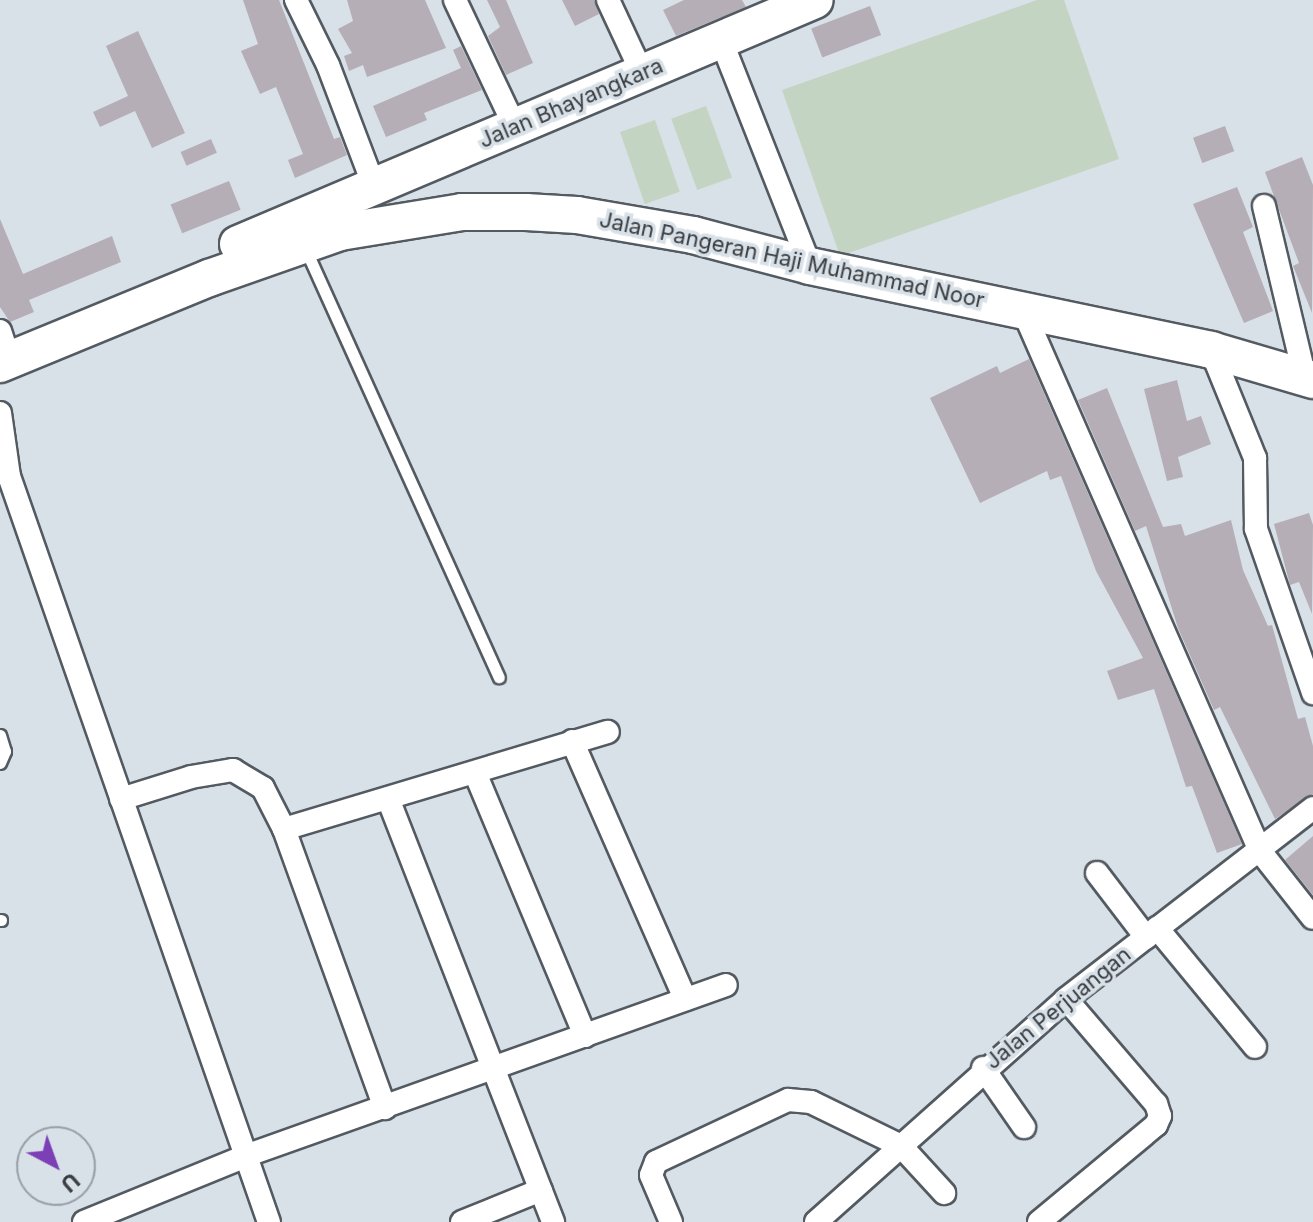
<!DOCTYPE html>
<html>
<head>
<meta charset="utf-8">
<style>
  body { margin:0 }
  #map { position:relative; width:1313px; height:1222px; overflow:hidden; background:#d8e0e8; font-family:Inter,sans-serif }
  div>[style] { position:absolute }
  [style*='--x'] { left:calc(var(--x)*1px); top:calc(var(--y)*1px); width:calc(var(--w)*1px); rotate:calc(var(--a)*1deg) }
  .green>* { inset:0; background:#c3d5c2; transform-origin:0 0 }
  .building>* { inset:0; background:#b6aeb6; transform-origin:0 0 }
  .roads { filter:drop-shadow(2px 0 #535a61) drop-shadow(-2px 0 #535a61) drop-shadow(0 2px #535a61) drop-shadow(0 -2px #535a61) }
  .service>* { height:11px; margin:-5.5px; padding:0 5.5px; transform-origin:5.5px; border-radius:5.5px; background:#fff }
  .minor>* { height:22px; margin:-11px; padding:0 11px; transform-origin:11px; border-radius:11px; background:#fff }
  .primary>* { height:36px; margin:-18px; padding:0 18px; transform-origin:18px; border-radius:18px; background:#fff }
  span { translate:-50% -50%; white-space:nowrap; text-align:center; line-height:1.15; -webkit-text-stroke:7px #d8e0e8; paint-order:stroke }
  .street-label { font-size:22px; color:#3a3d40 }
  .north { position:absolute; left:16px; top:1126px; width:80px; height:80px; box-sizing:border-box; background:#d8e0e8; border:2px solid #999fa5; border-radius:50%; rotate:139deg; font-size:22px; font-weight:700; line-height:32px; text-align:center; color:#3a3d40 }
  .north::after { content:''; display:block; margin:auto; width:28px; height:36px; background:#7c3fb5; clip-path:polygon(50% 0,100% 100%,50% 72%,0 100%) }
</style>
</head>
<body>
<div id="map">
  <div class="green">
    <div style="clip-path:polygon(1037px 0,1064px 0,1119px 159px,840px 256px,782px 90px)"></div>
    <div style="left:706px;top:106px;width:76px;height:37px;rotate:70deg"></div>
    <div style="left:655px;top:120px;width:76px;height:37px;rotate:71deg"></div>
  </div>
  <div class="building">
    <div style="clip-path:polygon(243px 0,279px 0,334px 139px,340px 137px,347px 155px,295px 178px,288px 160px,303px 154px,276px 87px,260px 94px,241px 51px,258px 44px)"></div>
    <div style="clip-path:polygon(347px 0,425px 0,446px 48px,367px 77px,363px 65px,349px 71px,344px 56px,352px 53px,338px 29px,353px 21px)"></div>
    <div style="clip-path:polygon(487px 0,506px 0,533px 63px,506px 75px,488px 36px,500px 27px)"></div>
    <div style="clip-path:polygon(562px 0,594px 0,599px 14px,575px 26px)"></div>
    <div style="clip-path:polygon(684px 0,742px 0,746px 7px,676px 36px,663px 10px)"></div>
    <div style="left:870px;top:6px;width:31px;height:63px;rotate:69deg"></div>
    <div style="clip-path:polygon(138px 31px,185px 133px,152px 148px,135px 111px,100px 127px,93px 112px,128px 96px,106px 46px)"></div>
    <div style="clip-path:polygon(461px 46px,482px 90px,424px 113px,427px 120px,386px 137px,373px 106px,461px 68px,453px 50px)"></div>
    <div style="left:1225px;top:126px;width:27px;height:34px;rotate:70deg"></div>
    <div style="left:211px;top:139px;width:15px;height:33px;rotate:67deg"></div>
    <div style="clip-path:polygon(1302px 157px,1313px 185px,1312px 313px,1293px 266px,1299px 263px,1265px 172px)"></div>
    <div style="left:229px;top:181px;width:31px;height:63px;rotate:68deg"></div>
    <div style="clip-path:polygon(1237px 187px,1253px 227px,1243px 232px,1273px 311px,1244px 323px,1193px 204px)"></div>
    <div style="clip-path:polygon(0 219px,23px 274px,112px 236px,121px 262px,29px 300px,34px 312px,10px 322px,0 307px)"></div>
    <div style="clip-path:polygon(1029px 359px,1242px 844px,1217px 853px,1192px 786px,1186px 787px,1154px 689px,1118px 700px,1107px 671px,1143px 658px,1096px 571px,1061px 476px,1050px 480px,1047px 471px,980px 503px,930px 398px,997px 366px,1000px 373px)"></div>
    <div style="clip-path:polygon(1177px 380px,1187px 421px,1201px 416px,1211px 444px,1178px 457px,1183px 477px,1167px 481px,1144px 389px)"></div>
    <div style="clip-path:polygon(1107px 388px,1163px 527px,1181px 524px,1185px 536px,1231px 520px,1243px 570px,1268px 626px,1272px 625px,1298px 719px,1305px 717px,1313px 746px,1313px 794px,1275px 819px,1220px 707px,1214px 710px,1178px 628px,1146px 526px,1135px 531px,1078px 400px)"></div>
    <div style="clip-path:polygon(1309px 513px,1313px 525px,1312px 614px,1299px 582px,1290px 585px,1274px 524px)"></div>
    <div style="clip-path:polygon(1313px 836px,1313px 895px,1285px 860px)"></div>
  </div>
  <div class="roads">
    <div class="service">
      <div style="--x:305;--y:248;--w:471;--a:65.7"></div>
      <div style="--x:0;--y:735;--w:17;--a:73"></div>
      <div style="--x:5;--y:751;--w:13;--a:113"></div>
      <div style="--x:0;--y:920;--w:1;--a:0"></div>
    </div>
    <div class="minor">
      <div style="--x:296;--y:0;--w:72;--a:63.8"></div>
      <div style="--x:328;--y:65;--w:129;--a:69.2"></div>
      <div style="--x:455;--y:0;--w:140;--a:64.7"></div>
      <div style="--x:608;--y:0;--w:81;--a:65"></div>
      <div style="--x:721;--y:40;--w:243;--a:68.5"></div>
      <div style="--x:1264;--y:206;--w:177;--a:76.6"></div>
      <div style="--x:1022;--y:308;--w:593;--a:66.33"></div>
      <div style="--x:1260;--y:851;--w:85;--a:51.7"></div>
      <div style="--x:0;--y:331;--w:16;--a:72"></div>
      <div style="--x:1211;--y:350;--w:117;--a:67.8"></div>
      <div style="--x:1255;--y:458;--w:71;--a:89.2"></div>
      <div style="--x:1256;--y:529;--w:174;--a:70.8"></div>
      <div style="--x:0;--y:413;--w:64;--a:81.9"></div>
      <div style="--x:9;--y:476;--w:790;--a:70.79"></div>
      <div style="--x:572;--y:741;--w:282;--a:66.3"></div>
      <div style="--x:476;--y:775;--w:283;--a:67.3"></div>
      <div style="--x:121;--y:799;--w:73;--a:-17.4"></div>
      <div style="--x:191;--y:777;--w:43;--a:-9.5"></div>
      <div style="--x:233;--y:770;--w:35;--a:31"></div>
      <div style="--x:263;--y:788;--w:46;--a:62.9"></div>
      <div style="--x:284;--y:829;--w:297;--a:70.1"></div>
      <div style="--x:389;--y:801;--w:452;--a:68.7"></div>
      <div style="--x:284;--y:829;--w:338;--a:-16.7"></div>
      <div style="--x:1097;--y:873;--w:81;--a:52.6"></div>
      <div style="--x:1157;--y:928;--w:154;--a:50.5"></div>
      <div style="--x:983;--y:1068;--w:72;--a:55.2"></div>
      <div style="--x:84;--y:1222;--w:177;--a:-22.2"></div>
      <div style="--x:248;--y:1155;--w:507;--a:-19.58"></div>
      <div style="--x:462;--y:1222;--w:85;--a:-22.1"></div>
      <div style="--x:671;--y:1222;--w:51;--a:-113.1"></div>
      <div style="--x:651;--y:1175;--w:14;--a:-69"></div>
      <div style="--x:656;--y:1162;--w:146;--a:-25.2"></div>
      <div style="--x:788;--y:1100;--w:23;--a:5"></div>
      <div style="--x:811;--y:1102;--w:100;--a:26.1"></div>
      <div style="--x:901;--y:1146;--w:64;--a:47.5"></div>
      <div style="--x:816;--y:1222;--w:335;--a:-41.7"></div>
      <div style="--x:1066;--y:999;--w:312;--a:-37.7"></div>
      <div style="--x:1039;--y:1222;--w:152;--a:-39.7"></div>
      <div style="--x:1156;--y:1125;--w:10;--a:-66"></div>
      <div style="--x:1160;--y:1116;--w:13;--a:-108"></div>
      <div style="--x:1156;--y:1104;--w:138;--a:-130.6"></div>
    </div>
    <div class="primary">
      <div style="--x:238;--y:244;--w:626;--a:-22.92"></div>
      <div style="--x:0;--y:364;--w:226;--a:-22.4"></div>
      <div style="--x:209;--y:278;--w:139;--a:-19.3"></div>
      <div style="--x:340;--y:232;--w:124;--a:-9.3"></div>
      <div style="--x:462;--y:212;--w:64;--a:0"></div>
      <div style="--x:526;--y:212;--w:51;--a:3.4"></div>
      <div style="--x:577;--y:215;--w:118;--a:9.8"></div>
      <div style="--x:693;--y:235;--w:121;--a:14.8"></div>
      <div style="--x:810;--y:266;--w:410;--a:11.8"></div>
      <div style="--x:1211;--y:350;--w:106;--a:16.4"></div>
    </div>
  </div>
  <div class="street-label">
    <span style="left:571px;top:103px;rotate:-23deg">Jalan Bhayangkara</span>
    <span style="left:792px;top:260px;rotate:12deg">Jalan Pangeran Haji Muhammad Noor</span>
    <span style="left:1058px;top:1008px;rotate:-39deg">Jalan Perjuangan</span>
  </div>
  <div class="north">U</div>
</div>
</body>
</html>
